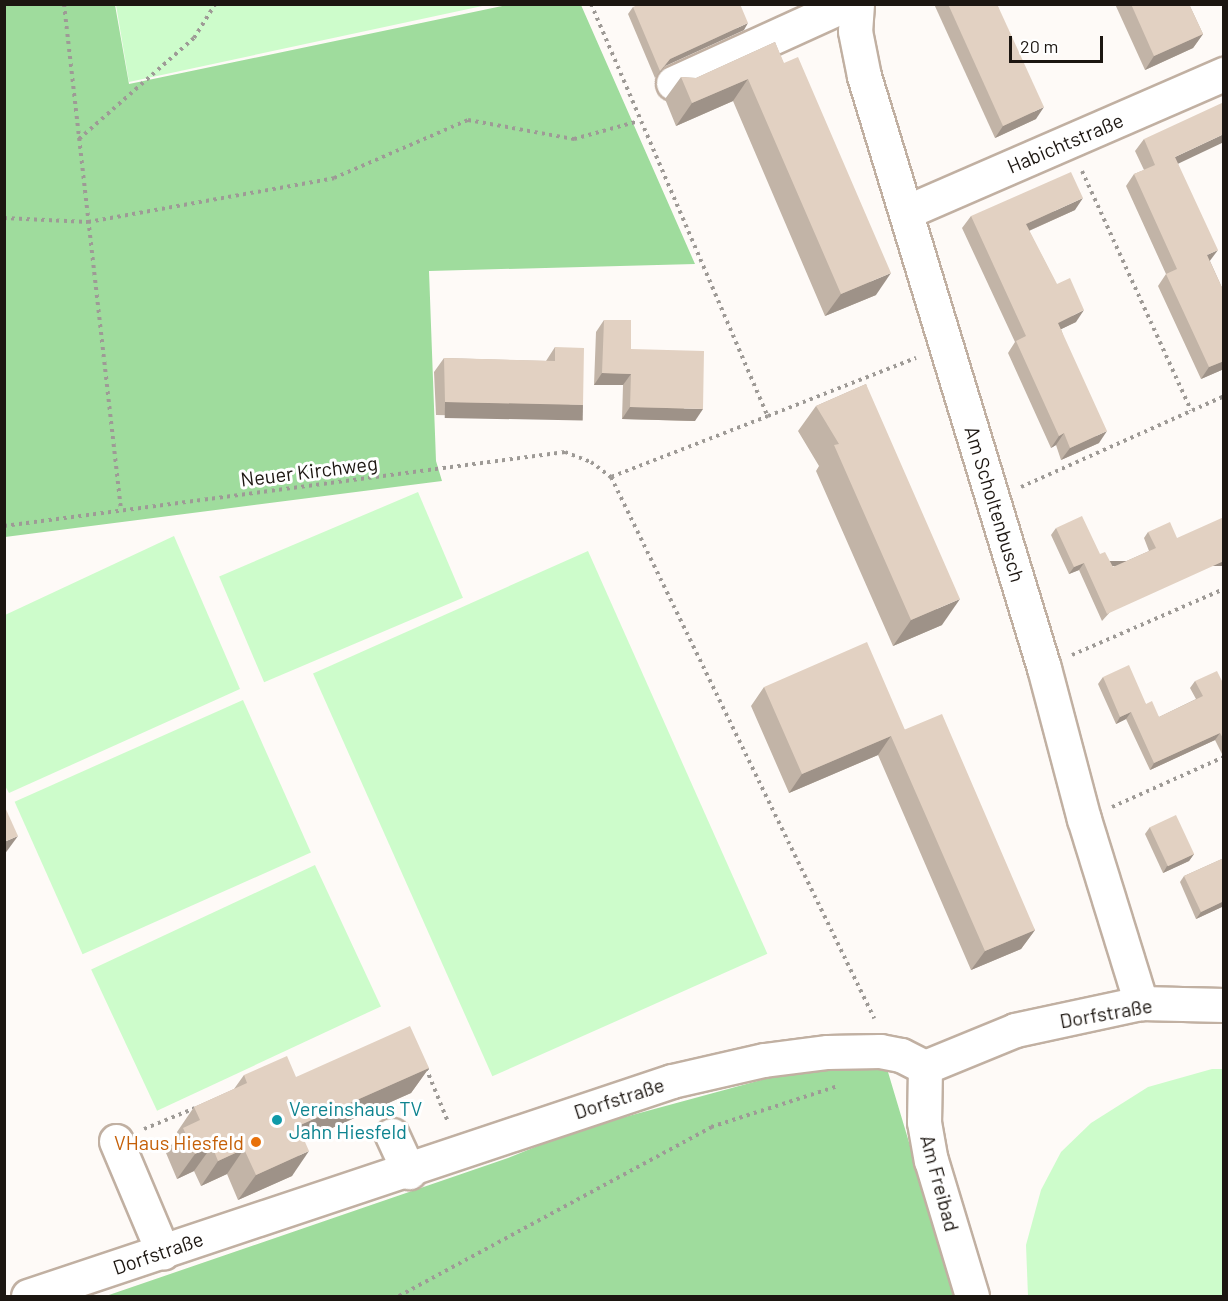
<!DOCTYPE html>
<html>
<head>
<meta charset="utf-8">
<style>
  body { margin:0 }
  #map { position:relative; width:1228px; height:1301px; overflow:hidden; background:#fefaf7; font-family:Barlow,sans-serif }
  div>[style] { position:absolute }
  [style*='--x'] { left:calc(var(--x)*1px); top:calc(var(--y)*1px); width:calc(var(--w)*1px); rotate:calc(var(--a)*1deg) }
  .green>* { inset:0; background:#cdfccb; transform-origin:0 0 }
  .forest>* { inset:0; background:#9fdc9d }
  .path>* { height:4px; margin-top:-2px; transform-origin:0; background:repeating-linear-gradient(90deg,#9e9a96 0 3px,transparent 0 7.5px) }
  .roads { filter:drop-shadow(2px 0 #c1b0a2) drop-shadow(-2px 0 #c1b0a2) drop-shadow(0 2px #c1b0a2) drop-shadow(0 -2px #c1b0a2) }
  .minor>* { height:33px; margin:-16.5px; padding:0 16.5px; transform-origin:16.5px; border-radius:16.5px; background:#fff }
  .wall>* { inset:0; background:#c2b4a7 }
  .shaded-wall>* { inset:0; background:#9e9288; transform-origin:0 0 }
  .building>* { inset:0; background:#e2d1c2; transform-origin:0 0 }
  .dots>* { width:16px; height:16px; translate:-50% -50%; box-sizing:border-box; border:3px solid #fff; border-radius:50% }
  span { translate:-50% -50%; white-space:nowrap; text-align:center; line-height:1.15; -webkit-text-stroke:6px #fff; paint-order:stroke }
  .street-label { font-size:20px; color:#1c1611 }
  .culture-label { font-size:20px; color:#0d838f }
  .left { translate:0 -50%; text-align:left }
  .food-label { font-size:20px; color:#c56008 }
  .right { translate:-100% -50%; text-align:right }
  .frame { position:absolute; inset:0; border:6px solid #1c1611; pointer-events:none }
  .scale { position:absolute; left:1009px; top:36px; width:94px; height:27px; box-sizing:border-box; border:3px solid #1c1611; border-top:0; padding-left:8px; font-size:18px; line-height:21px; white-space:nowrap; color:#1c1611; -webkit-text-stroke:4px #fff; paint-order:stroke }
</style>
</head>
<body>
<div id="map">
  <div class="green">
    <div style="clip-path:polygon(116px 5px,116px 4px,487px 5px,129px 82px)"></div>
    <div style="left:418px;top:492px;width:115px;height:216px;rotate:67deg"></div>
    <div style="clip-path:polygon(174px 536px,240px 689px,9px 793px,4px 784px,5px 615px)"></div>
    <div style="left:588px;top:551px;width:441px;height:301px;rotate:66deg"></div>
    <div style="left:243px;top:700px;width:167px;height:250px;rotate:66deg"></div>
    <div style="left:315px;top:865px;width:156px;height:247px;rotate:65deg"></div>
    <div style="clip-path:polygon(1212px 1069px,1223px 1069px,1223px 1296px,1028px 1296px,1026px 1245px,1041px 1190px,1061px 1152px,1091px 1123px,1148px 1087px)"></div>
  </div>
  <div class="forest">
    <div style="clip-path:polygon(4px 5px,115px 5px,129px 84px,507px 5px,581px 5px,695px 264px,429px 271px,436px 461px,442px 481px,5px 537px)"></div>
    <div style="clip-path:polygon(885px 1062px,955px 1296px,106px 1296px,508px 1158px,577px 1130px,787px 1073px)"></div>
  </div>
  <div class="path">
    <div style="--x:64;--y:4;--w:509;--a:83.57"></div>
    <div style="--x:591;--y:4;--w:448;--a:66.8"></div>
    <div style="--x:768;--y:416;--w:168;--a:158.8"></div>
    <div style="--x:79;--y:139;--w:153;--a:-41.3"></div>
    <div style="--x:194;--y:38;--w:40;--a:-58"></div>
    <div style="--x:1082;--y:171;--w:263;--a:65.5"></div>
    <div style="--x:4;--y:218;--w:84;--a:2.7"></div>
    <div style="--x:88;--y:222;--w:250;--a:-10.1"></div>
    <div style="--x:334;--y:178;--w:146;--a:-23.4"></div>
    <div style="--x:468;--y:120;--w:108;--a:10.2"></div>
    <div style="--x:574;--y:139;--w:67;--a:-15.5"></div>
    <div style="--x:768;--y:416;--w:159;--a:-21.4"></div>
    <div style="--x:1021;--y:487;--w:222;--a:-24.1"></div>
    <div style="--x:4;--y:526;--w:566;--a:-7.51"></div>
    <div style="--x:565;--y:452;--w:28;--a:21"></div>
    <div style="--x:591;--y:462;--w:25;--a:37"></div>
    <div style="--x:611;--y:477;--w:602;--a:64.07"></div>
    <div style="--x:1072;--y:655;--w:166;--a:-23.5"></div>
    <div style="--x:1112;--y:807;--w:123;--a:-24.1"></div>
    <div style="--x:426;--y:1068;--w:58;--a:67.8"></div>
    <div style="--x:144;--y:1129;--w:55;--a:-22.4"></div>
    <div style="--x:399;--y:1296;--w:355;--a:-28.4"></div>
    <div style="--x:711;--y:1127;--w:133;--a:-17.9"></div>
  </div>
  <div class="roads">
    <div class="minor">
      <div style="--x:857;--y:4;--w:27;--a:94"></div>
      <div style="--x:855;--y:31;--w:46;--a:78.7"></div>
      <div style="--x:864;--y:76;--w:619;--a:73.09"></div>
      <div style="--x:1044;--y:668;--w:156;--a:75.2"></div>
      <div style="--x:1084;--y:819;--w:193;--a:72.8"></div>
      <div style="--x:673;--y:83;--w:190;--a:-24.5"></div>
      <div style="--x:906;--y:212;--w:347;--a:-23.5"></div>
      <div style="--x:925;--y:1067;--w:55;--a:91"></div>
      <div style="--x:924;--y:1122;--w:39;--a:80"></div>
      <div style="--x:931;--y:1160;--w:142;--a:73.2"></div>
      <div style="--x:392;--y:1135;--w:41;--a:65.3"></div>
      <div style="--x:116;--y:1141;--w:121;--a:67.1"></div>
      <div style="--x:28;--y:1296;--w:679;--a:-18.46"></div>
      <div style="--x:672;--y:1081;--w:94;--a:-12.9"></div>
      <div style="--x:764;--y:1060;--w:64;--a:-7.2"></div>
      <div style="--x:827;--y:1052;--w:53;--a:-1.1"></div>
      <div style="--x:880;--y:1051;--w:21;--a:11"></div>
      <div style="--x:901;--y:1055;--w:27;--a:27"></div>
      <div style="--x:925;--y:1067;--w:97;--a:-22.3"></div>
      <div style="--x:1015;--y:1030;--w:129;--a:-12.1"></div>
      <div style="--x:1141;--y:1003;--w:83;--a:1.4"></div>
    </div>
  </div>
  <div class="wall">
    <div style="clip-path:polygon(934px 4px,997px 4px,1036px 119px,995px 138px)"></div>
    <div style="clip-path:polygon(1115px 4px,1189px 4px,1203px 34px,1193px 48px,1145px 70px)"></div>
    <div style="clip-path:polygon(633px 7px,744px 30px,665px 66px,655px 78px,628px 14px)"></div>
    <div style="clip-path:polygon(775px 42px,876px 295px,825px 316px,733px 101px,676px 126px,665px 99px,681px 77px,696px 78px)"></div>
    <div style="clip-path:polygon(1144px 139px,1178px 164px,1210px 261px,1224px 292px,1224px 369px,1201px 379px,1158px 286px,1166px 274px,1126px 186px,1134px 174px,1144px 170px,1135px 151px)"></div>
    <div style="clip-path:polygon(1075px 210px,1029px 231px,1076px 322px,1061px 329px,1099px 443px,1061px 460px,1056px 445px,1051px 448px,1008px 353px,1015px 342px,962px 228px,971px 216px)"></div>
    <div style="clip-path:polygon(604px 320px,631px 349px,695px 421px,622px 419px,623px 385px,594px 385px,596px 332px)"></div>
    <div style="clip-path:polygon(555px 347px,573px 418px,436px 415px,434px 372px,444px 358px,546px 361px)"></div>
    <div style="clip-path:polygon(866px 384px,942px 625px,893px 646px,816px 471px,819px 466px,798px 431px,816px 406px)"></div>
    <div style="clip-path:polygon(1056px 528px,1113px 567px,1149px 551px,1144px 538px,1148px 532px,1177px 538px,1102px 621px,1079px 570px,1069px 574px,1051px 535px)"></div>
    <div style="clip-path:polygon(1103px 677px,1146px 704px,1159px 717px,1196px 699px,1190px 688px,1195px 681px,1224px 685px,1224px 755px,1223px 756px,1215px 740px,1150px 770px,1126px 719px,1116px 724px,1098px 684px)"></div>
    <div style="clip-path:polygon(764px 687px,905px 730px,1035px 930px,1021px 949px,971px 970px,878px 755px,789px 793px,751px 706px)"></div>
    <div style="clip-path:polygon(1150px 827px,1194px 854px,1189px 861px,1163px 873px,1145px 834px)"></div>
    <div style="clip-path:polygon(1224px 858px,1224px 906px,1196px 919px,1180px 882px,1184px 876px)"></div>
    <div style="clip-path:polygon(429px 1068px,411px 1093px,305px 1140px,292px 1176px,238px 1200px,227px 1174px,201px 1186px,194px 1171px,177px 1179px,166px 1153px,178px 1135px,177px 1132px,194px 1107px,234px 1089px,244px 1075px,296px 1077px)"></div>
  </div>
  <div class="shaded-wall">
    <div style="clip-path:polygon(748px 23px,744px 30px,665px 66px,655px 78px,670px 59px)"></div>
    <div style="clip-path:polygon(1203px 34px,1193px 48px,1145px 70px,1154px 56px)"></div>
    <div style="clip-path:polygon(748px 79px,733px 101px,676px 126px,692px 103px)"></div>
    <div style="clip-path:polygon(1044px 107px,1036px 119px,995px 138px,1003px 126px)"></div>
    <div style="clip-path:polygon(1224px 134px,1224px 142px,1167px 169px,1175px 157px)"></div>
    <div style="clip-path:polygon(1083px 198px,1075px 210px,1017px 236px,1026px 224px)"></div>
    <div style="clip-path:polygon(1218px 250px,1209px 262px,1207px 255px)"></div>
    <div style="clip-path:polygon(891px 273px,876px 295px,825px 316px,841px 294px)"></div>
    <div style="clip-path:polygon(1084px 310px,1076px 322px,1049px 335px,1058px 323px)"></div>
    <div style="clip-path:polygon(1224px 361px,1224px 369px,1201px 379px,1209px 367px)"></div>
    <div style="clip-path:polygon(602px 373px,631px 374px,623px 385px,594px 385px)"></div>
    <div style="left:445px;top:402px;width:138px;height:16px;rotate:1deg"></div>
    <div style="clip-path:polygon(630px 407px,703px 409px,695px 421px,622px 419px)"></div>
    <div style="clip-path:polygon(1107px 431px,1099px 443px,1061px 460px,1070px 448px)"></div>
    <div style="clip-path:polygon(1064px 433px,1056px 445px,1051px 448px,1059px 436px)"></div>
    <div style="left:1224px;top:561px;width:5px;height:128px;rotate:90deg"></div>
    <div style="clip-path:polygon(1084px 563px,1079px 570px,1069px 574px,1074px 567px)"></div>
    <div style="clip-path:polygon(960px 599px,942px 625px,893px 646px,911px 620px)"></div>
    <div style="clip-path:polygon(1131px 712px,1126px 719px,1116px 724px,1120px 717px)"></div>
    <div style="clip-path:polygon(1220px 733px,1215px 740px,1150px 770px,1154px 763px)"></div>
    <div style="clip-path:polygon(891px 736px,878px 755px,789px 793px,802px 774px)"></div>
    <div style="clip-path:polygon(18px 836px,4px 855px,4px 842px)"></div>
    <div style="clip-path:polygon(1194px 854px,1189px 861px,1163px 873px,1167px 866px)"></div>
    <div style="clip-path:polygon(1224px 901px,1224px 906px,1196px 919px,1201px 912px)"></div>
    <div style="clip-path:polygon(1035px 930px,1021px 949px,971px 970px,985px 951px)"></div>
    <div style="clip-path:polygon(429px 1068px,411px 1093px,280px 1151px,298px 1126px)"></div>
    <div style="clip-path:polygon(212px 1146px,194px 1171px,177px 1179px,195px 1154px)"></div>
    <div style="clip-path:polygon(244px 1149px,227px 1174px,201px 1186px,218px 1161px)"></div>
    <div style="clip-path:polygon(309px 1151px,292px 1176px,238px 1200px,256px 1175px)"></div>
  </div>
  <div class="building">
    <div style="clip-path:polygon(640px 4px,740px 4px,748px 23px,670px 59px,660px 71px,633px 7px)"></div>
    <div style="clip-path:polygon(948px 4px,997px 4px,1044px 107px,1003px 126px)"></div>
    <div style="clip-path:polygon(1131px 4px,1189px 4px,1203px 34px,1154px 56px)"></div>
    <div style="clip-path:polygon(775px 42px,784px 63px,798px 57px,891px 273px,841px 294px,748px 79px,692px 103px,681px 77px,696px 78px)"></div>
    <div style="clip-path:polygon(1224px 102px,1224px 134px,1175px 157px,1218px 250px,1207px 255px,1224px 292px,1224px 361px,1209px 367px,1166px 274px,1177px 269px,1134px 174px,1155px 165px,1144px 139px)"></div>
    <div style="clip-path:polygon(1071px 172px,1083px 198px,1026px 224px,1057px 284px,1070px 278px,1084px 310px,1058px 323px,1107px 431px,1070px 448px,1064px 433px,1059px 436px,1016px 341px,1026px 336px,971px 216px)"></div>
    <div style="clip-path:polygon(604px 320px,631px 320px,631px 349px,704px 351px,703px 409px,630px 407px,631px 374px,602px 373px)"></div>
    <div style="clip-path:polygon(555px 347px,584px 348px,583px 405px,445px 402px,444px 358px,555px 361px)"></div>
    <div style="clip-path:polygon(866px 384px,960px 599px,911px 620px,834px 445px,839px 444px,816px 406px)"></div>
    <div style="clip-path:polygon(1082px 516px,1100px 554px,1105px 552px,1113px 567px,1156px 548px,1148px 532px,1170px 522px,1177px 538px,1224px 517px,1224px 561px,1107px 614px,1084px 563px,1074px 567px,1056px 528px)"></div>
    <div style="clip-path:polygon(867px 642px,905px 730px,894px 734px,942px 714px,1035px 930px,985px 951px,891px 736px,802px 774px,764px 687px)"></div>
    <div style="clip-path:polygon(1129px 665px,1146px 704px,1152px 701px,1159px 717px,1203px 696px,1195px 681px,1217px 671px,1224px 685px,1224px 740px,1220px 733px,1154px 763px,1131px 712px,1120px 717px,1103px 677px)"></div>
    <div style="clip-path:polygon(4px 805px,18px 836px,4px 842px)"></div>
    <div style="left:1176px;top:815px;width:43px;height:29px;rotate:65deg"></div>
    <div style="clip-path:polygon(1224px 858px,1224px 901px,1201px 912px,1184px 876px)"></div>
    <div style="clip-path:polygon(410px 1026px,429px 1068px,298px 1126px,309px 1151px,256px 1175px,244px 1149px,218px 1161px,212px 1146px,195px 1154px,183px 1128px,200px 1120px,194px 1107px,247px 1083px,244px 1075px,287px 1056px,296px 1077px)"></div>
  </div>
  <div class="dots">
    <div style="left:277px;top:1120px;background:#0f9aa8"></div>
    <div style="left:256px;top:1142px;background:#e8710a"></div>
  </div>
  <div class="street-label">
    <span style="left:1065px;top:143px;rotate:-23deg">Habichtstraße</span>
    <span style="left:309px;top:471px;rotate:-7deg">Neuer Kirchweg</span>
    <span style="left:995px;top:504px;rotate:73deg">Am Scholtenbusch</span>
    <span style="left:1106px;top:1013px;rotate:-10deg">Dorfstraße</span>
    <span style="left:619px;top:1098px;rotate:-18deg">Dorfstraße</span>
    <span style="left:940px;top:1183px;rotate:75deg">Am Freibad</span>
    <span style="left:158px;top:1253px;rotate:-19deg">Dorfstraße</span>
  </div>
  <div class="culture-label">
    <span class="left" style="left:289px;top:1120px">Vereinshaus TV<br>Jahn Hiesfeld</span>
  </div>
  <div class="food-label">
    <span class="right" style="left:244px;top:1142px">VHaus Hiesfeld</span>
  </div>
  <div class="frame"></div>
  <div class="scale">20 m</div>
</div>
</body>
</html>
